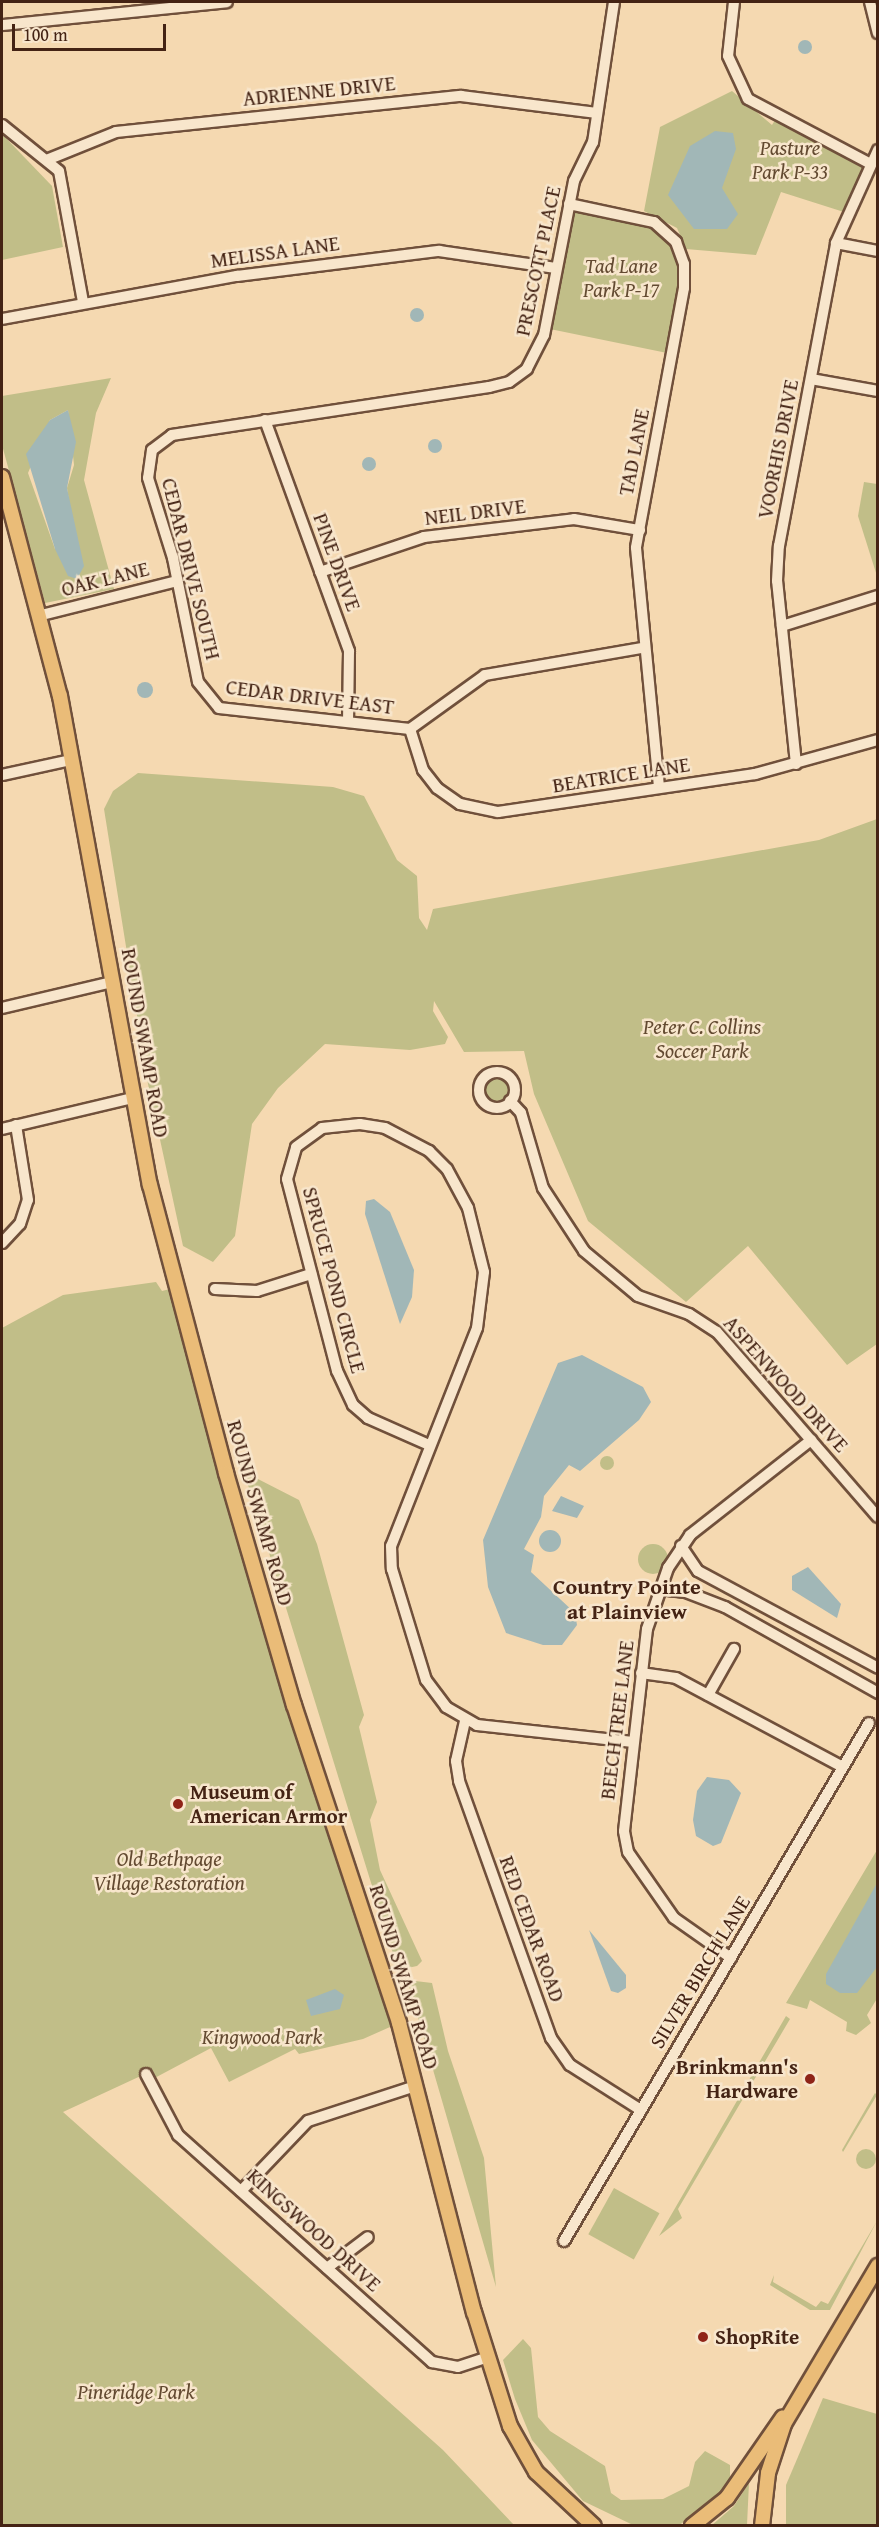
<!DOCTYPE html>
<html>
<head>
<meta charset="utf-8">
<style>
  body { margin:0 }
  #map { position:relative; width:879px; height:2527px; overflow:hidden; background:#f5d9b1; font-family:"Gentium Book Plus",serif }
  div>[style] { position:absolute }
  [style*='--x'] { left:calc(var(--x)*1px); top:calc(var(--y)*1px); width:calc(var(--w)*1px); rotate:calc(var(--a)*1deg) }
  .green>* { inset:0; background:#c1be88; transform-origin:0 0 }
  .round { border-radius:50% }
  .water>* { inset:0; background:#a1b7b7 }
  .roads { filter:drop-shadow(2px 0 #70503b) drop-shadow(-2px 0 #70503b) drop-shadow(0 2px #70503b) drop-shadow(0 -2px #70503b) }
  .minor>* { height:10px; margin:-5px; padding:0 5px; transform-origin:5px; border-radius:5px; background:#f8e6cc }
  .minor>.ring { margin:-5px; padding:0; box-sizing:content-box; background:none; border:10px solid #f8e6cc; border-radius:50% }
  .major>* { height:14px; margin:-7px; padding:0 7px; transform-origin:7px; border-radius:7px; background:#eabc78 }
  .dots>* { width:16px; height:16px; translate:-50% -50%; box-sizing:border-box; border:3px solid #f8e6cc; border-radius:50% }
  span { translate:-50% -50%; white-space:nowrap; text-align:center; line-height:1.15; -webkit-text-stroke:5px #f8e6cc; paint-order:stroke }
  .street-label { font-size:21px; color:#442314 }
  .park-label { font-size:21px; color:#634a31; font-style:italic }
  .poi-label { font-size:21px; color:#442314; font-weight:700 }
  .left { translate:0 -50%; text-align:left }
  .right { translate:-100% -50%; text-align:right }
  .neighbourhood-label { font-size:22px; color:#442314; font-weight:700 }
  .frame { position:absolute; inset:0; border:3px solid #442314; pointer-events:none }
  .scale { position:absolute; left:12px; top:24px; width:154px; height:27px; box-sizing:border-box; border:3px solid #442314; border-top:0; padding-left:8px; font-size:18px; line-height:21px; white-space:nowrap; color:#442314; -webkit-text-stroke:4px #f8e6cc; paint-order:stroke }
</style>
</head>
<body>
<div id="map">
  <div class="green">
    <div style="clip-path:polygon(732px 91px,772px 125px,777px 117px,871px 164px,847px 213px,781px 192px,756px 255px,686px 249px,677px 228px,644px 211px,660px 127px)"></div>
    <div style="clip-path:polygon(2px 134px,52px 186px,63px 247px,2px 260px)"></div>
    <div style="clip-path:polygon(569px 204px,628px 214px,669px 232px,684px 264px,672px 354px,545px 328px)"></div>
    <div style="clip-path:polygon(evenodd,111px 378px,96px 413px,84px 480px,114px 589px,45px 603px,2px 445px,2px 396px,111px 378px,68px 410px,74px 465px,67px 488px,73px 527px,55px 549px,28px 473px,50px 420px,68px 410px)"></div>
    <div style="clip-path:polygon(864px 482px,877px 484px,877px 576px,858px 516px)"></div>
    <div style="clip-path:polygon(138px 773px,333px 787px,364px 796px,397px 860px,417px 876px,419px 918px,427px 930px,433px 909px,819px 840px,877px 819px,877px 1344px,847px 1365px,748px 1246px,686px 1302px,588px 1221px,534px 1094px,524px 1051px,464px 1052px,434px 1001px,433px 1011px,448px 1037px,445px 1044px,410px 1050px,325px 1044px,278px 1088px,252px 1124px,235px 1236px,213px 1262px,183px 1246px,148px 1084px,104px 809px,113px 791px)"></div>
    <div class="round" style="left:484px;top:1077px;width:24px;height:24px"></div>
    <div style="clip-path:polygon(156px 1282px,162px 1291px,174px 1288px,299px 1739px,399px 2023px,363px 2039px,299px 2054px,295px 2049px,229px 2082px,211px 2048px,149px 2081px,145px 2074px,63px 2112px,443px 2450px,514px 2525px,2px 2526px,2px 1328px,63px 1295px)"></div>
    <div class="round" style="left:600px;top:1456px;width:14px;height:14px"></div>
    <div style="clip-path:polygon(244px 1472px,299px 1500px,317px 1544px,364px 1715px,359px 1727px,377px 1802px,370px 1820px,380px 1870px,422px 1961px,417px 1966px,398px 1970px)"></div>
    <div class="round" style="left:638px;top:1544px;width:30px;height:30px"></div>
    <div style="clip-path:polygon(877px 1850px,878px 1997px,867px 2015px,871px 2023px,856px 2035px,846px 2031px,847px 2022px,810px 2000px,807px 2009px,786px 2003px)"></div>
    <div style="clip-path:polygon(407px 1980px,432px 1983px,448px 2051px,484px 2158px,496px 2287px)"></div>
    <div style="clip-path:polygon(786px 2016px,790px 2019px,678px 2209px,682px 2218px,659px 2236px)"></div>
    <div style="clip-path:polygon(875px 2093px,877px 2095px,843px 2152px,842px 2150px)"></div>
    <div class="round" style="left:856px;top:2149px;width:20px;height:20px"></div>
    <div style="left:614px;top:2188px;width:52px;height:53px;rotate:29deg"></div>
    <div style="clip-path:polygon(877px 2221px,830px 2310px,810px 2310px,770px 2285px,774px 2275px,773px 2282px,816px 2307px,821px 2301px,828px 2304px)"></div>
    <div style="clip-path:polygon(523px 2339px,531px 2348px,538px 2417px,550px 2431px,605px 2466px,611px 2493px,621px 2500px,663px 2499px,689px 2486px,695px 2462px,705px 2451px,730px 2465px,730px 2480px,711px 2505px,679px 2525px,633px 2525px,583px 2501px,532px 2440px,515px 2399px,503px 2360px)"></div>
    <div style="clip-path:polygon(823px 2398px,877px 2414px,877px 2525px,786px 2525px,786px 2485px)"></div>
    <div style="clip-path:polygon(749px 2483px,747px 2525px,712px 2525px,734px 2506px)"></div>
  </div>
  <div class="water">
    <div class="round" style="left:798px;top:40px;width:14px;height:14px"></div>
    <div style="clip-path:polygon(715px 131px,733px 133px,736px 149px,722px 188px,738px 214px,727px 229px,694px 229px,668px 195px,690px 146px)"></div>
    <div class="round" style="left:410px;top:308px;width:14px;height:14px"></div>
    <div style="clip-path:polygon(68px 410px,76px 442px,67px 488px,84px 566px,77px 579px,68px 576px,55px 549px,26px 454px,50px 420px)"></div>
    <div class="round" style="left:428px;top:439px;width:14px;height:14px"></div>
    <div class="round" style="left:362px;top:457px;width:14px;height:14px"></div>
    <div class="round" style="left:137px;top:682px;width:16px;height:16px"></div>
    <div style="clip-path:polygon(366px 1201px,374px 1199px,390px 1212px,414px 1270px,412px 1297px,400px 1324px,365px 1214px)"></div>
    <div style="clip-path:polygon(582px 1355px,643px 1387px,651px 1402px,639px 1420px,580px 1471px,569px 1465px,544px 1496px,541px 1517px,524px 1549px,534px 1555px,531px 1572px,575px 1613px,577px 1625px,562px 1645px,543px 1645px,506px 1633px,488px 1587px,483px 1540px,558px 1363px)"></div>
    <div style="clip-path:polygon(561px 1496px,584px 1506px,577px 1518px,552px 1511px)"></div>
    <div class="round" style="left:539px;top:1530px;width:22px;height:22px"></div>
    <div style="clip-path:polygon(808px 1567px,841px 1604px,837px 1618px,792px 1590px,792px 1576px)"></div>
    <div style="clip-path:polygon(707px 1777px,729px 1780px,741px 1793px,721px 1843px,713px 1846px,696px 1836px,693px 1820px,697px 1791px)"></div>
    <div style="clip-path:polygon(877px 1883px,877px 1967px,857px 1993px,840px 1993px,826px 1984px,826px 1974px)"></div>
    <div style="clip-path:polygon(589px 1930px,626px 1975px,626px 1988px,618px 1993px,611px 1991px)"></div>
    <div style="clip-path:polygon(335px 1989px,344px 1995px,340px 2009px,311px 2016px,306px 2000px)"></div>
  </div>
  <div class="roads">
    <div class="minor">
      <div style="--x:614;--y:2;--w:142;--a:98.5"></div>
      <div style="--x:593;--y:142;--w:43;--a:116"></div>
      <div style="--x:574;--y:181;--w:157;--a:101"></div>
      <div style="--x:544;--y:335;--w:38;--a:117"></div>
      <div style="--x:527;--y:369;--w:22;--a:144"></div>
      <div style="--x:509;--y:382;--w:21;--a:166"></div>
      <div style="--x:489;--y:387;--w:321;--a:171.4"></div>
      <div style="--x:172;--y:435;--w:25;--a:143"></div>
      <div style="--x:152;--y:450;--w:28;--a:98"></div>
      <div style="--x:148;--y:478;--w:84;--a:72.6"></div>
      <div style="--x:173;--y:558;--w:126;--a:78.6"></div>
      <div style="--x:198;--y:682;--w:33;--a:51"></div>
      <div style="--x:219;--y:708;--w:192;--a:6.3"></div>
      <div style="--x:410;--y:729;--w:92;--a:-35.8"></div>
      <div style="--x:485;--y:675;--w:159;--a:-9.8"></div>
      <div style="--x:734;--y:2;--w:54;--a:96.3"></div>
      <div style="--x:728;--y:56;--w:47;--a:65.1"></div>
      <div style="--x:748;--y:99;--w:139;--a:27.9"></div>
      <div style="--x:870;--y:2;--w:32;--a:76"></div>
      <div style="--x:2;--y:25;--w:226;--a:-5.8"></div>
      <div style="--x:2;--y:125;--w:73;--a:38.9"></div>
      <div style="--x:59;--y:171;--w:133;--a:79.6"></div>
      <div style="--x:49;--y:159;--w:72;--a:-21.9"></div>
      <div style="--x:116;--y:132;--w:347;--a:-6"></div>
      <div style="--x:461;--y:96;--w:137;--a:7.1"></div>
      <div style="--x:569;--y:204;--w:87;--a:12"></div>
      <div style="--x:654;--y:222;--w:30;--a:42"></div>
      <div style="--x:676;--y:242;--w:23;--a:70"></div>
      <div style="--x:684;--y:264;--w:24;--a:90"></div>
      <div style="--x:684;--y:288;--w:264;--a:100.5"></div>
      <div style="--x:636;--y:548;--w:241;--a:84.5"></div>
      <div style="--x:836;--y:243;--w:43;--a:10.8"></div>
      <div style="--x:2;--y:319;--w:239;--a:-10.4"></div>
      <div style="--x:237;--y:276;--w:204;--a:-7.1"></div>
      <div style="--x:439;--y:251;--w:118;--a:8.3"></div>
      <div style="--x:811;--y:379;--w:68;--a:10.2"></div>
      <div style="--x:265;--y:420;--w:246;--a:70"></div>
      <div style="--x:349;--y:651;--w:70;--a:90.8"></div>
      <div style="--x:320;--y:572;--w:110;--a:-18.6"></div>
      <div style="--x:424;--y:537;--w:151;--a:-6.8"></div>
      <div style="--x:574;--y:519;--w:67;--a:9.5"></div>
      <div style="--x:42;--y:615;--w:139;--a:-14.1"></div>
      <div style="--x:782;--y:626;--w:101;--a:-17.4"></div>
      <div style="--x:410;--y:729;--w:43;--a:72.4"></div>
      <div style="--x:423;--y:770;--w:23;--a:52"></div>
      <div style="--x:437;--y:788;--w:28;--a:35"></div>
      <div style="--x:460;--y:804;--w:39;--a:12"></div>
      <div style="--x:498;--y:812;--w:260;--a:-8.4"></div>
      <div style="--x:755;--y:774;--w:128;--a:-15.5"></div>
      <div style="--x:796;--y:764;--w:184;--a:-95.9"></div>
      <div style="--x:777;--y:581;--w:35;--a:-87"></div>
      <div style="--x:779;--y:546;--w:308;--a:-79.3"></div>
      <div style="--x:836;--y:243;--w:102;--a:-65.7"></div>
      <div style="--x:2;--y:775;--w:71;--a:-12.3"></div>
      <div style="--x:2;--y:1008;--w:113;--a:-13.3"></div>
      <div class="ring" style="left:479px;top:1072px;width:26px;height:26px"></div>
      <div style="--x:510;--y:1101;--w:16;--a:47"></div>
      <div style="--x:521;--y:1113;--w:78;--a:73.7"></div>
      <div style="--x:543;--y:1188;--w:75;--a:56.9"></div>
      <div style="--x:584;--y:1251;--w:70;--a:39.8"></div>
      <div style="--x:638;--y:1296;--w:54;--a:19.4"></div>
      <div style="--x:689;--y:1314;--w:33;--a:33"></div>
      <div style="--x:717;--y:1332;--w:245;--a:49"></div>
      <div style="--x:2;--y:1129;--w:134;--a:-13.4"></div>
      <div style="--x:2;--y:1243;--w:26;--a:-47"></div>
      <div style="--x:20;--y:1224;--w:25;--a:-72"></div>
      <div style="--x:28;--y:1200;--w:76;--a:-99.1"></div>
      <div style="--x:215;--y:1289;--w:42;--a:2.7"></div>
      <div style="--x:257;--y:1291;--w:57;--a:-17.5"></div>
      <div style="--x:429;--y:1445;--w:67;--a:-156.1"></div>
      <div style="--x:368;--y:1418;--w:20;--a:-139"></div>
      <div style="--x:353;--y:1405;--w:38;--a:-115"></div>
      <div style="--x:337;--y:1371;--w:198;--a:-104.6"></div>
      <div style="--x:287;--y:1179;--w:33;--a:-74"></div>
      <div style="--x:296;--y:1147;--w:32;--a:-36"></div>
      <div style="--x:322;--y:1128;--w:38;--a:-6"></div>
      <div style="--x:360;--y:1124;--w:25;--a:9"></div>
      <div style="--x:385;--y:1128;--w:50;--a:27.6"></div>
      <div style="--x:429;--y:1151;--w:25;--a:45"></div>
      <div style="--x:447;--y:1169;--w:44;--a:61.7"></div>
      <div style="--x:468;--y:1208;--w:66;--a:76"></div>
      <div style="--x:484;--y:1272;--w:56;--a:97.1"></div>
      <div style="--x:477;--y:1328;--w:234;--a:111.5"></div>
      <div style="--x:391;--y:1546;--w:23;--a:88"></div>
      <div style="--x:392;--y:1569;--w:116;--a:73"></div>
      <div style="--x:426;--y:1680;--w:34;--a:53"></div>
      <div style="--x:446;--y:1707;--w:36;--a:30"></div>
      <div style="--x:477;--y:1725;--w:157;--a:6.2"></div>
      <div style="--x:681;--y:1546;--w:30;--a:56"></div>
      <div style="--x:698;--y:1571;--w:204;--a:28.3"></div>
      <div style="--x:658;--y:1589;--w:28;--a:6"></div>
      <div style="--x:686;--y:1592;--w:42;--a:21"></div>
      <div style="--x:725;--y:1607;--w:176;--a:29.3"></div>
      <div style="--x:641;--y:1673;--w:35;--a:8"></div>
      <div style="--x:676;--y:1678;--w:189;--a:28.1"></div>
      <div style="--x:708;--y:1695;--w:53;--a:-60.5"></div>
      <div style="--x:465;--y:1721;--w:41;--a:102.7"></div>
      <div style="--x:456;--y:1761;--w:20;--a:81"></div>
      <div style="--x:459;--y:1781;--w:273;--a:70.3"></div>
      <div style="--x:551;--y:2038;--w:33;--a:55"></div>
      <div style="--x:570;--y:2065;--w:84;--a:32.4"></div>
      <div style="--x:731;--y:1958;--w:70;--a:-144.9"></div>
      <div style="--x:674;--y:1918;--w:80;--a:-124.9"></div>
      <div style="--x:628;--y:1852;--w:21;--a:-101"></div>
      <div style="--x:624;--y:1831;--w:203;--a:-83.5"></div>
      <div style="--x:647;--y:1629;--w:65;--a:-71"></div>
      <div style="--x:668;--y:1568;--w:40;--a:-56"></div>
      <div style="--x:690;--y:1535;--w:154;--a:-38.1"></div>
      <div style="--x:146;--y:2074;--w:69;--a:62.3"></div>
      <div style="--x:178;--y:2135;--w:341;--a:41.8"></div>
      <div style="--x:432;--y:2362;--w:26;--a:11"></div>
      <div style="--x:458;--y:2367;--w:32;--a:-18"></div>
      <div style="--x:241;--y:2191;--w:97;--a:-46.3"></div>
      <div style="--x:308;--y:2121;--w:113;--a:-18.1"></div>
      <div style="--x:564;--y:2241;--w:601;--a:-59.51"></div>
      <div style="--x:327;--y:2268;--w:51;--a:-37.1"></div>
    </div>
    <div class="major">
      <div style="--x:2;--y:477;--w:227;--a:75.2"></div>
      <div style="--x:60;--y:696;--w:497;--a:79.6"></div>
      <div style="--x:150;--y:1185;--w:298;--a:75.2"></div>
      <div style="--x:226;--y:1473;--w:242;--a:73.7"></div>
      <div style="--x:294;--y:1705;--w:335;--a:71.7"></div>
      <div style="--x:399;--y:2023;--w:299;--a:75.5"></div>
      <div style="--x:474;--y:2312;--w:120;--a:72.5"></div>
      <div style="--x:510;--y:2426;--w:53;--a:60.5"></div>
      <div style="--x:536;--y:2472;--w:79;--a:43"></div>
      <div style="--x:692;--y:2526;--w:45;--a:-38.7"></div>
      <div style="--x:727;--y:2498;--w:98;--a:-55.3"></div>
      <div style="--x:762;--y:2526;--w:53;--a:-83.5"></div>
      <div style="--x:768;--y:2473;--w:52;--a:-71.9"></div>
      <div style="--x:784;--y:2424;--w:184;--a:-59.3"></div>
    </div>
  </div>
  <div class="dots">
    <div style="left:178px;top:1804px;background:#8f2418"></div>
    <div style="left:810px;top:2079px;background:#8f2418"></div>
    <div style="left:703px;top:2337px;background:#8f2418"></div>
  </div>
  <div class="street-label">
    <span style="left:319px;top:91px;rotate:-6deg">ADRIENNE DRIVE</span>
    <span style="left:275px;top:252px;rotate:-8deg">MELISSA LANE</span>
    <span style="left:538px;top:261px;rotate:-78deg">PRESCOTT PLACE</span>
    <span style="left:778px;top:449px;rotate:-79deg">VOORHIS DRIVE</span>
    <span style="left:634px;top:452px;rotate:-79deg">TAD LANE</span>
    <span style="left:475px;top:512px;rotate:-7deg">NEIL DRIVE</span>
    <span style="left:337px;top:562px;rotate:70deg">PINE DRIVE</span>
    <span style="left:191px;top:569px;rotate:76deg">CEDAR DRIVE SOUTH</span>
    <span style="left:105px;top:579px;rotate:-14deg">OAK LANE</span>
    <span style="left:310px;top:697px;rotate:7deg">CEDAR DRIVE EAST</span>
    <span style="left:621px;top:775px;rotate:-9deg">BEATRICE LANE</span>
    <span style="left:145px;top:1043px;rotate:80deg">ROUND SWAMP ROAD</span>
    <span style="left:334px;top:1280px;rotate:75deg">SPRUCE POND CIRCLE</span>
    <span style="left:786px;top:1384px;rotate:48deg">ASPENWOOD DRIVE</span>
    <span style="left:260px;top:1513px;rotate:74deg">ROUND SWAMP ROAD</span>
    <span style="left:617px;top:1720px;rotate:-83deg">BEECH TREE LANE</span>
    <span style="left:532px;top:1929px;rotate:70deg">RED CEDAR ROAD</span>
    <span style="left:700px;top:1972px;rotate:-59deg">SILVER BIRCH LANE</span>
    <span style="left:404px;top:1977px;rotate:73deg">ROUND SWAMP ROAD</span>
    <span style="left:314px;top:2230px;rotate:42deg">KINGSWOOD DRIVE</span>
  </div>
  <div class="park-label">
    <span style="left:790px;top:160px">Pasture<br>Park P-33</span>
    <span style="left:621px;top:278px">Tad Lane<br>Park P-17</span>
    <span style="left:702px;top:1039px">Peter C. Collins<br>Soccer Park</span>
    <span style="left:169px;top:1871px">Old Bethpage<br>Village Restoration</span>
    <span style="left:262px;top:2037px">Kingwood Park</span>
    <span style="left:136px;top:2392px">Pineridge Park</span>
  </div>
  <div class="poi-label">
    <span class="left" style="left:190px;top:1804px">Museum of<br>American Armor</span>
    <span class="right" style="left:798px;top:2079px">Brinkmann's<br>Hardware</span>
    <span class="left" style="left:715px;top:2337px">ShopRite</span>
  </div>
  <div class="neighbourhood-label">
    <span style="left:627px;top:1599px">Country Pointe<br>at Plainview</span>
  </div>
  <div class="frame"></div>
  <div class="scale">100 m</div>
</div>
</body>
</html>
